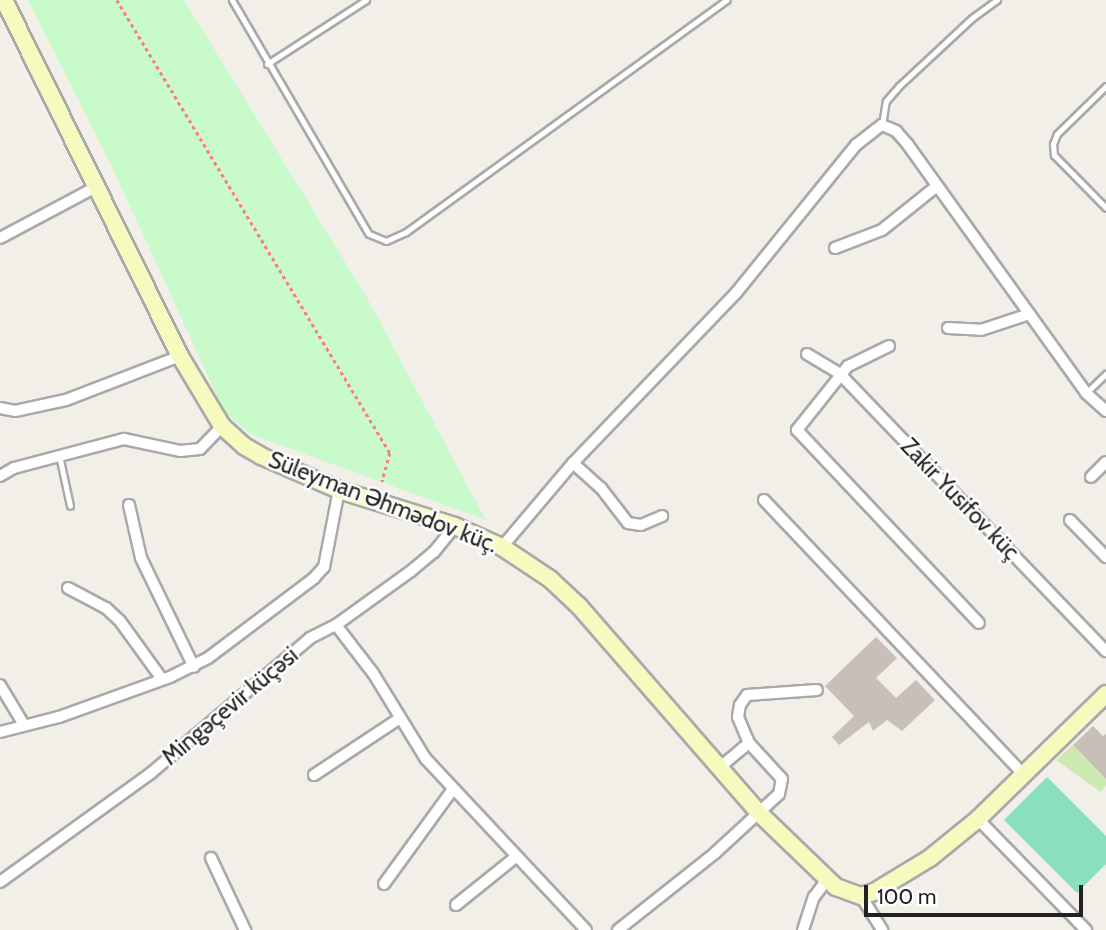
<!DOCTYPE html>
<html>
<head>
<meta charset="utf-8">
<style>
  body { margin:0 }
  #map { position:relative; width:1106px; height:930px; overflow:hidden; background:#f2efe9; font-family:Cabin,sans-serif }
  div>[style] { position:absolute }
  [style*='--x'] { left:calc(var(--x)*1px); top:calc(var(--y)*1px); width:calc(var(--w)*1px); rotate:calc(var(--a)*1deg) }
  .grass>* { inset:0; background:#cdebb0 }
  .park>* { inset:0; background:#c8facc }
  .pitch>* { inset:0; background:#88e0be }
  .building>* { inset:0; background:#c7bfb8 }
  .path>* { height:2.5px; margin-top:-1.25px; transform-origin:0; background:repeating-linear-gradient(90deg,#fa8072 0 3.5px,transparent 0 7px) }
  .roads { filter:drop-shadow(2px 0 #a9a9a9) drop-shadow(-2px 0 #a9a9a9) drop-shadow(0 2px #a9a9a9) drop-shadow(0 -2px #a9a9a9) }
  .lane>* { height:5px; margin:-2.5px; padding:0 2.5px; transform-origin:2.5px; border-radius:2.5px; background:#fff }
  .street>* { height:10px; margin:-5px; padding:0 5px; transform-origin:5px; border-radius:5px; background:#fff }
  .secondary>* { height:16px; margin:-8px; padding:0 8px; transform-origin:8px; border-radius:8px; background:#f7fabf }
  span { translate:-50% -50%; white-space:nowrap; text-align:center; line-height:1.15; -webkit-text-stroke:5px #fff; paint-order:stroke }
  .street-label { font-size:23px; color:#222 }
  .scale { position:absolute; left:864px; top:885px; width:219px; height:32px; box-sizing:border-box; border:4px solid #222; border-top:0; padding-left:9px; font-size:21px; line-height:24px; white-space:nowrap; color:#222; -webkit-text-stroke:5px #fff; paint-order:stroke }
</style>
</head>
<body>
<div id="map">
  <div class="grass">
    <div style="clip-path:polygon(1073px 745px,1106px 779px,1106px 786px,1100px 792px,1056px 760px)"></div>
  </div>
  <div class="park">
    <div style="clip-path:polygon(28px 0,184px 0,366px 296px,486px 520px,250px 434px,224px 411px,111px 165px)"></div>
  </div>
  <div class="pitch">
    <div style="clip-path:polygon(1047px 777px,1106px 836px,1106px 864px,1077px 893px,1004px 820px)"></div>
  </div>
  <div class="building">
    <div style="clip-path:polygon(876px 637px,897px 658px,876px 678px,896px 698px,916px 680px,935px 700px,902px 731px,887px 720px,873px 731px,869px 722px,839px 745px,832px 737px,854px 716px,825px 686px)"></div>
    <div style="clip-path:polygon(1093px 726px,1103px 736px,1106px 734px,1106px 779px,1073px 745px)"></div>
  </div>
  <div class="path">
    <div style="--x:117;--y:0;--w:529;--a:58.92"></div>
    <div style="--x:390;--y:453;--w:30;--a:105"></div>
  </div>
  <div class="roads">
    <div class="lane">
      <div style="--x:232;--y:0;--w:271;--a:59.7"></div>
      <div style="--x:369;--y:234;--w:18;--a:22"></div>
      <div style="--x:386;--y:241;--w:22;--a:-24"></div>
      <div style="--x:406;--y:232;--w:396;--a:-35.9"></div>
      <div style="--x:267;--y:64;--w:118;--a:-32.9"></div>
      <div style="--x:1106;--y:86;--w:69;--a:135.6"></div>
      <div style="--x:1057;--y:134;--w:11;--a:112"></div>
      <div style="--x:1053;--y:144;--w:11;--a:85"></div>
      <div style="--x:1054;--y:155;--w:74;--a:45.5"></div>
      <div style="--x:882;--y:125;--w:24;--a:-81"></div>
      <div style="--x:886;--y:101;--w:20;--a:-49"></div>
      <div style="--x:899;--y:86;--w:100;--a:-43"></div>
      <div style="--x:972;--y:18;--w:31;--a:-36"></div>
      <div style="--x:1086;--y:393;--w:28;--a:-44"></div>
      <div style="--x:59;--y:455;--w:52;--a:77.8"></div>
    </div>
    <div class="street">
      <div style="--x:0;--y:238;--w:106;--a:-28"></div>
      <div style="--x:835;--y:248;--w:50;--a:-21"></div>
      <div style="--x:882;--y:230;--w:70;--a:-38.7"></div>
      <div style="--x:948;--y:328;--w:33;--a:3"></div>
      <div style="--x:981;--y:330;--w:51;--a:-18.4"></div>
      <div style="--x:889;--y:346;--w:46;--a:154"></div>
      <div style="--x:848;--y:366;--w:82;--a:128.6"></div>
      <div style="--x:797;--y:430;--w:265;--a:46.7"></div>
      <div style="--x:807;--y:354;--w:39;--a:31"></div>
      <div style="--x:840;--y:374;--w:384;--a:46.2"></div>
      <div style="--x:0;--y:408;--w:15;--a:11"></div>
      <div style="--x:15;--y:411;--w:52;--a:-12.2"></div>
      <div style="--x:66;--y:400;--w:122;--a:-21.1"></div>
      <div style="--x:573;--y:463;--w:38;--a:42"></div>
      <div style="--x:601;--y:488;--w:44;--a:52.4"></div>
      <div style="--x:628;--y:523;--w:13;--a:9"></div>
      <div style="--x:641;--y:525;--w:23;--a:-23"></div>
      <div style="--x:0;--y:476;--w:16;--a:-30"></div>
      <div style="--x:14;--y:468;--w:114;--a:-14.8"></div>
      <div style="--x:124;--y:439;--w:57;--a:12.1"></div>
      <div style="--x:180;--y:451;--w:20;--a:-6"></div>
      <div style="--x:200;--y:449;--w:32;--a:-46"></div>
      <div style="--x:1091;--y:477;--w:21;--a:-45"></div>
      <div style="--x:764;--y:500;--w:378;--a:46.6"></div>
      <div style="--x:129;--y:505;--w:54;--a:77.2"></div>
      <div style="--x:141;--y:558;--w:121;--a:64.1"></div>
      <div style="--x:1070;--y:520;--w:52;--a:45.8"></div>
      <div style="--x:502;--y:547;--w:110;--a:-49.8"></div>
      <div style="--x:573;--y:463;--w:236;--a:-46.2"></div>
      <div style="--x:736;--y:293;--w:191;--a:-51"></div>
      <div style="--x:856;--y:145;--w:33;--a:-38"></div>
      <div style="--x:882;--y:125;--w:15;--a:23"></div>
      <div style="--x:896;--y:131;--w:18;--a:49"></div>
      <div style="--x:908;--y:145;--w:305;--a:54.3"></div>
      <div style="--x:1086;--y:393;--w:27;--a:42"></div>
      <div style="--x:68;--y:588;--w:43;--a:27.8"></div>
      <div style="--x:106;--y:608;--w:19;--a:43"></div>
      <div style="--x:120;--y:621;--w:72;--a:54.1"></div>
      <div style="--x:336;--y:625;--w:61;--a:52.4"></div>
      <div style="--x:373;--y:673;--w:101;--a:58.4"></div>
      <div style="--x:426;--y:759;--w:234;--a:46.9"></div>
      <div style="--x:0;--y:685;--w:47;--a:59"></div>
      <div style="--x:0;--y:732;--w:61;--a:-14.3"></div>
      <div style="--x:59;--y:717;--w:118;--a:-19.8"></div>
      <div style="--x:170;--y:677;--w:42;--a:-26.6"></div>
      <div style="--x:208;--y:658;--w:133;--a:-37"></div>
      <div style="--x:314;--y:578;--w:15;--a:-48"></div>
      <div style="--x:324;--y:567;--w:78;--a:-79"></div>
      <div style="--x:719;--y:768;--w:39;--a:-40"></div>
      <div style="--x:314;--y:775;--w:103;--a:-33.5"></div>
      <div style="--x:978;--y:819;--w:155;--a:45.8"></div>
      <div style="--x:211;--y:858;--w:80;--a:64.7"></div>
      <div style="--x:0;--y:882;--w:186;--a:-35.8"></div>
      <div style="--x:151;--y:773;--w:209;--a:-40.3"></div>
      <div style="--x:310;--y:638;--w:29;--a:-27"></div>
      <div style="--x:336;--y:625;--w:92;--a:-35.8"></div>
      <div style="--x:411;--y:571;--w:30;--a:-40"></div>
      <div style="--x:434;--y:552;--w:33;--a:-51"></div>
      <div style="--x:384;--y:884;--w:117;--a:-54"></div>
      <div style="--x:861;--y:896;--w:40;--a:58"></div>
      <div style="--x:456;--y:905;--w:78;--a:-38.8"></div>
      <div style="--x:618;--y:930;--w:124;--a:-38.4"></div>
      <div style="--x:715;--y:853;--w:87;--a:-42.7"></div>
      <div style="--x:779;--y:794;--w:15;--a:-79"></div>
      <div style="--x:782;--y:779;--w:49;--a:-132.5"></div>
      <div style="--x:749;--y:743;--w:28;--a:-113"></div>
      <div style="--x:738;--y:717;--w:12;--a:-81"></div>
      <div style="--x:740;--y:705;--w:12;--a:-55"></div>
      <div style="--x:747;--y:695;--w:70;--a:-4.1"></div>
      <div style="--x:803;--y:930;--w:35;--a:-72"></div>
      <div style="--x:814;--y:897;--w:20;--a:-53"></div>
    </div>
    <div class="secondary">
      <div style="--x:4;--y:0;--w:397;--a:63.7"></div>
      <div style="--x:180;--y:356;--w:82;--a:59"></div>
      <div style="--x:222;--y:426;--w:30;--a:42"></div>
      <div style="--x:244;--y:446;--w:20;--a:30"></div>
      <div style="--x:261;--y:456;--w:85;--a:23.6"></div>
      <div style="--x:339;--y:490;--w:121;--a:17.2"></div>
      <div style="--x:455;--y:526;--w:51;--a:24.1"></div>
      <div style="--x:502;--y:547;--w:58;--a:33.7"></div>
      <div style="--x:550;--y:579;--w:40;--a:43"></div>
      <div style="--x:579;--y:606;--w:274;--a:49"></div>
      <div style="--x:759;--y:813;--w:107;--a:43.9"></div>
      <div style="--x:836;--y:887;--w:27;--a:20"></div>
      <div style="--x:861;--y:896;--w:14;--a:-17"></div>
      <div style="--x:874;--y:892;--w:66;--a:-31.3"></div>
      <div style="--x:930;--y:858;--w:62;--a:-39.1"></div>
      <div style="--x:978;--y:819;--w:179;--a:-44.3"></div>
    </div>
  </div>
  <div class="street-label">
    <span style="left:960px;top:499px;rotate:46deg">Zakir Yusifov küç</span>
    <span style="left:383px;top:502px;rotate:21deg">Süleyman Əhmədov küç.</span>
    <span style="left:230px;top:706px;rotate:-40deg">Mingəçevir küçəsi</span>
  </div>
  <div class="scale">100 m</div>
</div>
</body>
</html>
